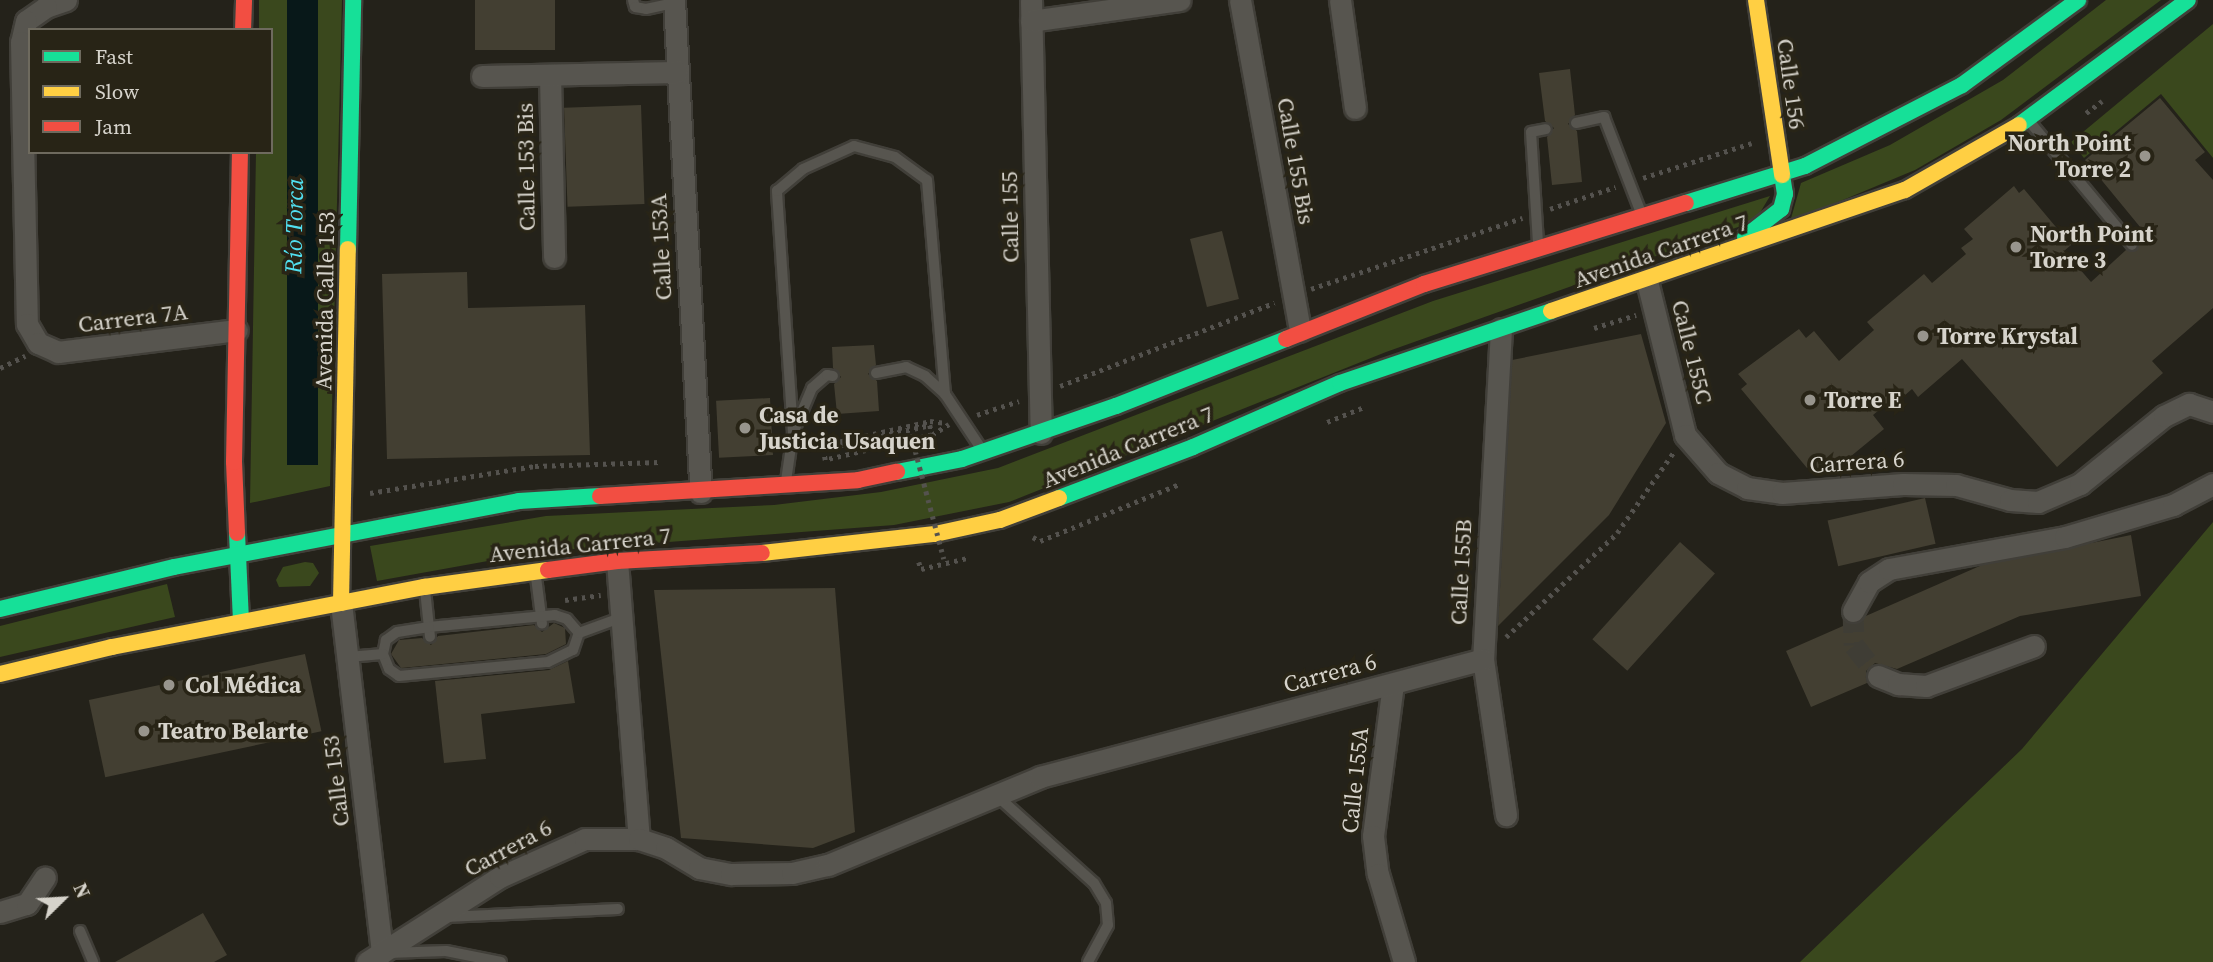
<!DOCTYPE html>
<html>
<head>
<meta charset="utf-8">
<style>
  body { margin:0 }
  #map { position:relative; width:2213px; height:962px; overflow:hidden; background:#24221a; font-family:"Source Serif 4",serif }
  div>[style] { position:absolute }
  [style*='--x'] { left:calc(var(--x)*1px); top:calc(var(--y)*1px); width:calc(var(--w)*1px); rotate:calc(var(--a)*1deg) }
  .green>* { inset:0; background:#3a481d }
  .water>* { inset:0; background:#081819; transform-origin:0 0 }
  .building>* { inset:0; background:#433f32; transform-origin:0 0 }
  .street-tunnel>* { height:21px; margin-top:-10.5px; transform-origin:0; background:repeating-linear-gradient(90deg,#3f3d35 0 21px,transparent 0 31px) }
  .path>* { height:4.5px; margin-top:-2.25px; transform-origin:0; background:repeating-linear-gradient(90deg,#54524e 0 3.5px,transparent 0 8.5px) }
  .roads { filter:drop-shadow(2px 0 #413f39) drop-shadow(-2px 0 #413f39) drop-shadow(0 2px #413f39) drop-shadow(0 -2px #413f39) }
  .lane>* { height:10px; margin:-5px; padding:0 5px; transform-origin:5px; border-radius:5px; background:#57554f }
  .street>* { height:21px; margin:-10.5px; padding:0 10.5px; transform-origin:10.5px; border-radius:10.5px; background:#57554f }
  .fast>* { height:16px; margin:-8px; padding:0 8px; transform-origin:8px; border-radius:8px; background:#16e098 }
  .slow>* { height:16px; margin:-8px; padding:0 8px; transform-origin:8px; border-radius:8px; background:#ffcf43 }
  .jam>* { height:16px; margin:-8px; padding:0 8px; transform-origin:8px; border-radius:8px; background:#f24e42 }
  .path-bridge>* { height:4.5px; margin-top:-2.25px; transform-origin:0; background:repeating-linear-gradient(90deg,#54524e 0 3.5px,transparent 0 8.5px) }
  .dots>* { width:19px; height:19px; translate:-50% -50%; box-sizing:border-box; border:4px solid #282416; border-radius:50% }
  span { translate:-50% -50%; white-space:nowrap; text-align:center; line-height:1.15; -webkit-text-stroke:7px #282416; paint-order:stroke }
  .street-label { font-size:23px; color:#d6d3cb }
  .poi-label { font-size:23px; color:#d6d3cb; font-weight:700 }
  .right { translate:-100% -50%; text-align:right }
  .left { translate:0 -50%; text-align:left }
  .water-label { font-size:24px; color:#51dfef; font-style:italic }
  .legend { position:absolute; left:28px; top:28px; width:245px; height:126px; box-sizing:border-box; background:#282416; border:2px solid #6e6a5e; margin:0; padding:9px 12px; list-style:none; font-size:21px; color:#d6d3cb }
  .legend li { display:flex; align-items:center; gap:14px; height:35px }
  .legend b { width:35px; border:2px solid #6e6a5e }
  .north { position:absolute; left:28px; top:864px; width:70px; height:70px; -webkit-text-stroke:5px #282416; paint-order:stroke; rotate:66deg; font-size:19px; font-weight:700; line-height:28px; text-align:center; color:#d6d3cb }
  .north::after { content:''; display:block; margin:auto; width:24px; height:32px; background:#d6d3cb; clip-path:polygon(50% 0,100% 100%,50% 72%,0 100%) }
</style>
</head>
<body>
<div id="map">
  <div class="green">
    <div style="clip-path:polygon(259px 0,342px 0,330px 486px,250px 503px,256px 152px,271px 152px,271px 30px,259px 30px)"></div>
    <div style="clip-path:polygon(2106px 0,2161px 0,2001px 120px,1915px 170px,1790px 222px,1801px 183px,1890px 145px,2003px 80px)"></div>
    <div style="clip-path:polygon(2213px 24px,2213px 158px,2161px 94px,2084px 158px,2071px 142px)"></div>
    <div style="clip-path:polygon(1770px 196px,1755px 221px,1386px 352px,1009px 502px,894px 525px,537px 552px,377px 581px,370px 546px,546px 516px,774px 505px,881px 492px,998px 468px,1433px 301px)"></div>
    <div style="clip-path:polygon(2213px 522px,2213px 962px,1800px 962px,2022px 749px)"></div>
    <div style="clip-path:polygon(305px 562px,313px 563px,319px 573px,310px 586px,279px 587px,276px 580px,283px 567px)"></div>
    <div style="clip-path:polygon(167px 584px,175px 617px,0 657px,0 626px)"></div>
  </div>
  <div class="water">
    <div style="left:287px;top:0;width:31px;height:465px"></div>
  </div>
  <div class="building">
    <div style="left:475px;top:0;width:80px;height:50px"></div>
    <div style="clip-path:polygon(1570px 69px,1575px 115px,1568px 124px,1577px 131px,1582px 182px,1552px 185px,1547px 137px,1554px 128px,1545px 121px,1539px 73px)"></div>
    <div style="clip-path:polygon(2160px 98px,2205px 152px,2195px 160px,2213px 180px,2213px 308px,2152px 361px,2163px 373px,2057px 467px,1962px 359px,1918px 397px,1912px 389px,1904px 396px,1901px 392px,1873px 415px,1884px 429px,1839px 466px,1836px 462px,1821px 474px,1813px 464px,1807px 468px,1741px 389px,1747px 384px,1738px 374px,1799px 329px,1806px 338px,1814px 331px,1839px 361px,1874px 330px,1867px 322px,1924px 274px,1932px 283px,1966px 254px,1961px 248px,1973px 239px,1964px 229px,2014px 186px,2019px 193px,2024px 189px,2071px 245px,2064px 251px,2091px 282px,2126px 250px,2136px 251px,2138px 240px,2145px 233px,2085px 160px)"></div>
    <div style="left:641px;top:105px;width:99px;height:77px;rotate:88deg"></div>
    <div style="left:1222px;top:231px;width:70px;height:33px;rotate:76deg"></div>
    <div style="clip-path:polygon(467px 272px,468px 308px,585px 305px,590px 455px,387px 459px,382px 274px)"></div>
    <div style="clip-path:polygon(1641px 334px,1666px 423px,1609px 515px,1498px 626px,1512px 360px)"></div>
    <div style="clip-path:polygon(874px 345px,876px 365px,868px 374px,877px 381px,879px 411px,837px 414px,834px 384px,841px 377px,833px 368px,832px 347px)"></div>
    <div style="left:770px;top:398px;width:57px;height:54px;rotate:87deg"></div>
    <div style="left:1925px;top:498px;width:47px;height:100px;rotate:77deg"></div>
    <div style="clip-path:polygon(2131px 535px,2141px 596px,2020px 616px,1897px 669px,1875px 663px,1866px 671px,1867px 683px,1811px 707px,1786px 651px,1982px 565px)"></div>
    <div style="left:1680px;top:542px;width:47px;height:131px;rotate:42deg"></div>
    <div style="clip-path:polygon(835px 588px,855px 832px,813px 848px,681px 838px,654px 590px)"></div>
    <div style="clip-path:polygon(554px 623px,565px 628px,566px 644px,546px 654px,401px 668px,391px 654px,399px 640px,422px 638px,431px 645px,438px 636px,534px 625px,542px 632px)"></div>
    <div style="left:305px;top:654px;width:79px;height:221px;rotate:78deg"></div>
    <div style="clip-path:polygon(568px 661px,575px 703px,481px 714px,486px 759px,444px 763px,435px 681px,549px 670px)"></div>
    <div style="clip-path:polygon(203px 913px,227px 955px,214px 962px,115px 962px)"></div>
  </div>
  <div class="street-tunnel">
    <div style="--x:1853;--y:611;--w:34;--a:88"></div>
    <div style="--x:1854;--y:645;--w:39;--a:52"></div>
  </div>
  <div class="path">
    <div style="--x:2086;--y:113;--w:20;--a:-37"></div>
    <div style="--x:1643;--y:178;--w:114;--a:-17.8"></div>
    <div style="--x:1550;--y:209;--w:69;--a:-18.7"></div>
    <div style="--x:1311;--y:289;--w:223;--a:-18.6"></div>
    <div style="--x:1594;--y:328;--w:44;--a:-17.2"></div>
    <div style="--x:0;--y:368;--w:28;--a:-26"></div>
    <div style="--x:1060;--y:386;--w:230;--a:-21.2"></div>
    <div style="--x:977;--y:415;--w:44;--a:-18.4"></div>
    <div style="--x:1327;--y:422;--w:40;--a:-22"></div>
    <div style="--x:930;--y:425;--w:10;--a:79"></div>
    <div style="--x:932;--y:435;--w:110;--a:166.8"></div>
    <div style="--x:825;--y:460;--w:11;--a:-100"></div>
    <div style="--x:823;--y:449;--w:110;--a:-12.6"></div>
    <div style="--x:932;--y:435;--w:20;--a:-33"></div>
    <div style="--x:807;--y:449;--w:126;--a:-12.8"></div>
    <div style="--x:930;--y:421;--w:16;--a:7"></div>
    <div style="--x:370;--y:493;--w:167;--a:-9.3"></div>
    <div style="--x:535;--y:466;--w:125;--a:-1.8"></div>
    <div style="--x:1033;--y:537;--w:8;--a:30"></div>
    <div style="--x:1040;--y:541;--w:151;--a:-22.2"></div>
    <div style="--x:919;--y:562;--w:7;--a:74"></div>
    <div style="--x:921;--y:569;--w:47;--a:-13.4"></div>
    <div style="--x:565;--y:600;--w:36;--a:-8"></div>
    <div style="--x:1506;--y:637;--w:152;--a:-43.1"></div>
    <div style="--x:1617;--y:533;--w:98;--a:-55"></div>
  </div>
  <div class="roads">
    <div class="lane">
      <div style="--x:633;--y:0;--w:7;--a:74"></div>
      <div style="--x:635;--y:7;--w:11;--a:10"></div>
      <div style="--x:646;--y:9;--w:29;--a:-12"></div>
      <div style="--x:2029;--y:121;--w:161;--a:50.3"></div>
      <div style="--x:1576;--y:123;--w:29;--a:-12"></div>
      <div style="--x:1604;--y:117;--w:103;--a:68.9"></div>
      <div style="--x:1538;--y:243;--w:111;--a:-93.6"></div>
      <div style="--x:1531;--y:132;--w:15;--a:-11"></div>
      <div style="--x:876;--y:373;--w:31;--a:-11"></div>
      <div style="--x:906;--y:367;--w:21;--a:25"></div>
      <div style="--x:925;--y:376;--w:27;--a:42"></div>
      <div style="--x:945;--y:394;--w:67;--a:56.5"></div>
      <div style="--x:793;--y:433;--w:243;--a:-93.8"></div>
      <div style="--x:777;--y:191;--w:34;--a:-40"></div>
      <div style="--x:803;--y:169;--w:56;--a:-24.3"></div>
      <div style="--x:854;--y:146;--w:42;--a:15"></div>
      <div style="--x:895;--y:157;--w:39;--a:36"></div>
      <div style="--x:927;--y:180;--w:215;--a:85.2"></div>
      <div style="--x:786;--y:481;--w:49;--a:-81.7"></div>
      <div style="--x:793;--y:433;--w:49;--a:-67.1"></div>
      <div style="--x:812;--y:388;--w:20;--a:-41"></div>
      <div style="--x:827;--y:375;--w:6;--a:9"></div>
      <div style="--x:536;--y:577;--w:47;--a:82.7"></div>
      <div style="--x:425;--y:590;--w:47;--a:83.9"></div>
      <div style="--x:579;--y:633;--w:18;--a:-131"></div>
      <div style="--x:567;--y:619;--w:13;--a:-162"></div>
      <div style="--x:555;--y:615;--w:127;--a:174.6"></div>
      <div style="--x:429;--y:627;--w:32;--a:171"></div>
      <div style="--x:397;--y:632;--w:14;--a:144"></div>
      <div style="--x:386;--y:640;--w:14;--a:102"></div>
      <div style="--x:383;--y:654;--w:16;--a:68"></div>
      <div style="--x:389;--y:669;--w:12;--a:35"></div>
      <div style="--x:399;--y:676;--w:150;--a:-5.4"></div>
      <div style="--x:548;--y:662;--w:28;--a:-26"></div>
      <div style="--x:573;--y:650;--w:18;--a:-71"></div>
      <div style="--x:579;--y:633;--w:47;--a:-20"></div>
      <div style="--x:348;--y:657;--w:35;--a:-5"></div>
      <div style="--x:995;--y:794;--w:133;--a:42"></div>
      <div style="--x:1094;--y:883;--w:23;--a:59"></div>
      <div style="--x:1106;--y:903;--w:22;--a:85"></div>
      <div style="--x:1108;--y:925;--w:42;--a:118.4"></div>
      <div style="--x:446;--y:917;--w:172;--a:-2.7"></div>
      <div style="--x:80;--y:931;--w:34;--a:67"></div>
      <div style="--x:388;--y:953;--w:58;--a:-2"></div>
      <div style="--x:446;--y:951;--w:56;--a:11.3"></div>
    </div>
    <div class="street">
      <div style="--x:66;--y:0;--w:21;--a:161"></div>
      <div style="--x:46;--y:7;--w:24;--a:145"></div>
      <div style="--x:26;--y:21;--w:22;--a:103"></div>
      <div style="--x:21;--y:42;--w:282;--a:88.8"></div>
      <div style="--x:27;--y:324;--w:22;--a:60"></div>
      <div style="--x:38;--y:343;--w:22;--a:24"></div>
      <div style="--x:58;--y:352;--w:180;--a:-7"></div>
      <div style="--x:674;--y:0;--w:493;--a:86.9"></div>
      <div style="--x:1031;--y:0;--w:433;--a:88.7"></div>
      <div style="--x:1240;--y:0;--w:336;--a:79.7"></div>
      <div style="--x:1340;--y:0;--w:109;--a:82.1"></div>
      <div style="--x:1031;--y:21;--w:150;--a:-8"></div>
      <div style="--x:550;--y:75;--w:182;--a:88.7"></div>
      <div style="--x:482;--y:76;--w:195;--a:-1.2"></div>
      <div style="--x:1647;--y:281;--w:159;--a:76.1"></div>
      <div style="--x:1685;--y:435;--w:50;--a:49"></div>
      <div style="--x:1718;--y:473;--w:33;--a:27"></div>
      <div style="--x:1747;--y:488;--w:35;--a:8"></div>
      <div style="--x:1782;--y:493;--w:121;--a:-4.3"></div>
      <div style="--x:1903;--y:484;--w:53;--a:1.1"></div>
      <div style="--x:1956;--y:485;--w:56;--a:15.5"></div>
      <div style="--x:2010;--y:500;--w:28;--a:4"></div>
      <div style="--x:2038;--y:502;--w:46;--a:-23.2"></div>
      <div style="--x:2080;--y:484;--w:108;--a:-39"></div>
      <div style="--x:2164;--y:416;--w:28;--a:-26"></div>
      <div style="--x:2189;--y:404;--w:25;--a:18"></div>
      <div style="--x:1501;--y:329;--w:330;--a:93.1"></div>
      <div style="--x:1483;--y:659;--w:158;--a:81.6"></div>
      <div style="--x:617;--y:561;--w:279;--a:85.5"></div>
      <div style="--x:341;--y:603;--w:352;--a:83.3"></div>
      <div style="--x:1853;--y:611;--w:33;--a:-61"></div>
      <div style="--x:1869;--y:582;--w:24;--a:-33"></div>
      <div style="--x:1889;--y:569;--w:179;--a:-10.3"></div>
      <div style="--x:2065;--y:537;--w:113;--a:-16.5"></div>
      <div style="--x:2173;--y:505;--w:45;--a:-27.7"></div>
      <div style="--x:1878;--y:676;--w:22;--a:22"></div>
      <div style="--x:1898;--y:684;--w:28;--a:4"></div>
      <div style="--x:1926;--y:686;--w:115;--a:-20.3"></div>
      <div style="--x:1393;--y:684;--w:153;--a:97.5"></div>
      <div style="--x:1373;--y:836;--w:38;--a:83"></div>
      <div style="--x:1378;--y:874;--w:92;--a:73.5"></div>
      <div style="--x:0;--y:912;--w:28;--a:-17"></div>
      <div style="--x:27;--y:904;--w:32;--a:-56"></div>
      <div style="--x:367;--y:962;--w:158;--a:-32.6"></div>
      <div style="--x:500;--y:877;--w:93;--a:-24.1"></div>
      <div style="--x:585;--y:839;--w:54;--a:0"></div>
      <div style="--x:639;--y:839;--w:28;--a:18"></div>
      <div style="--x:666;--y:848;--w:39;--a:31"></div>
      <div style="--x:699;--y:868;--w:33;--a:11"></div>
      <div style="--x:731;--y:874;--w:61;--a:-0.9"></div>
      <div style="--x:792;--y:873;--w:37;--a:-13"></div>
      <div style="--x:828;--y:865;--w:230;--a:-22.5"></div>
      <div style="--x:1040;--y:777;--w:458;--a:-14.9"></div>
    </div>
    <div class="fast">
      <div style="--x:2019;--y:125;--w:210;--a:-36.5"></div>
      <div style="--x:1686;--y:203;--w:125;--a:-17.3"></div>
      <div style="--x:1805;--y:166;--w:177;--a:-27.3"></div>
      <div style="--x:1962;--y:85;--w:144;--a:-36.2"></div>
      <div style="--x:1745;--y:237;--w:46;--a:-37.9"></div>
      <div style="--x:1781;--y:209;--w:16;--a:-75"></div>
      <div style="--x:1785;--y:194;--w:19;--a:-99"></div>
      <div style="--x:348;--y:249;--w:249;--a:-88.8"></div>
      <div style="--x:897;--y:472;--w:66;--a:-11.3"></div>
      <div style="--x:962;--y:459;--w:163;--a:-19"></div>
      <div style="--x:1116;--y:406;--w:183;--a:-21.5"></div>
      <div style="--x:1059;--y:498;--w:143;--a:-20.8"></div>
      <div style="--x:1193;--y:447;--w:160;--a:-23.5"></div>
      <div style="--x:1340;--y:383;--w:223;--a:-18.8"></div>
      <div style="--x:237;--y:533;--w:88;--a:87.4"></div>
      <div style="--x:0;--y:609;--w:179;--a:-13.6"></div>
      <div style="--x:174;--y:567;--w:351;--a:-10.8"></div>
      <div style="--x:519;--y:501;--w:81;--a:-3.5"></div>
    </div>
    <div class="slow">
      <div style="--x:1756;--y:0;--w:177;--a:81.5"></div>
      <div style="--x:1551;--y:311;--w:374;--a:-18.9"></div>
      <div style="--x:1905;--y:190;--w:131;--a:-29.7"></div>
      <div style="--x:762;--y:553;--w:174;--a:-6.3"></div>
      <div style="--x:935;--y:534;--w:66;--a:-12.2"></div>
      <div style="--x:1000;--y:520;--w:63;--a:-20.4"></div>
      <div style="--x:341;--y:603;--w:354;--a:-88.9"></div>
      <div style="--x:0;--y:674;--w:115;--a:-13.6"></div>
      <div style="--x:112;--y:647;--w:318;--a:-10.9"></div>
      <div style="--x:424;--y:587;--w:125;--a:-7.8"></div>
    </div>
    <div class="jam">
      <div style="--x:243;--y:30;--w:30;--a:-88"></div>
      <div style="--x:1286;--y:339;--w:149;--a:-21.7"></div>
      <div style="--x:1424;--y:284;--w:274;--a:-17.2"></div>
      <div style="--x:600;--y:496;--w:258;--a:-3.5"></div>
      <div style="--x:858;--y:480;--w:40;--a:-12"></div>
      <div style="--x:237;--y:533;--w:71;--a:-92.4"></div>
      <div style="--x:234;--y:462;--w:310;--a:-88.9"></div>
      <div style="--x:548;--y:570;--w:70;--a:-7.4"></div>
      <div style="--x:617;--y:561;--w:145;--a:-3.2"></div>
    </div>
  </div>
  <div class="path-bridge">
    <div style="--x:911;--y:434;--w:129;--a:75.2"></div>
  </div>
  <div class="dots">
    <div style="left:2145px;top:156px;background:#98958d"></div>
    <div style="left:2016px;top:247px;background:#98958d"></div>
    <div style="left:1923px;top:336px;background:#98958d"></div>
    <div style="left:1810px;top:400px;background:#98958d"></div>
    <div style="left:745px;top:428px;background:#98958d"></div>
    <div style="left:169px;top:685px;background:#98958d"></div>
    <div style="left:144px;top:731px;background:#98958d"></div>
  </div>
  <div class="street-label">
    <span style="left:1791px;top:84px;rotate:82deg">Calle 156</span>
    <span style="left:1296px;top:161px;rotate:80deg">Calle 155 Bis</span>
    <span style="left:526px;top:167px;rotate:-91deg">Calle 153 Bis</span>
    <span style="left:1010px;top:217px;rotate:-91deg">Calle 155</span>
    <span style="left:661px;top:247px;rotate:-93deg">Calle 153A</span>
    <span style="left:1661px;top:251px;rotate:-19deg">Avenida Carrera 7</span>
    <span style="left:325px;top:301px;rotate:-89deg">Avenida Calle 153</span>
    <span style="left:133px;top:318px;rotate:-7deg">Carrera 7A</span>
    <span style="left:1692px;top:352px;rotate:76deg">Calle 155C</span>
    <span style="left:1128px;top:447px;rotate:-22deg">Avenida Carrera 7</span>
    <span style="left:1857px;top:462px;rotate:-4deg">Carrera 6</span>
    <span style="left:580px;top:545px;rotate:-6deg">Avenida Carrera 7</span>
    <span style="left:1461px;top:572px;rotate:-87deg">Calle 155B</span>
    <span style="left:1330px;top:673px;rotate:-15deg">Carrera 6</span>
    <span style="left:1355px;top:780px;rotate:-84deg">Calle 155A</span>
    <span style="left:336px;top:781px;rotate:-97deg">Calle 153</span>
    <span style="left:508px;top:848px;rotate:-28deg">Carrera 6</span>
  </div>
  <div class="poi-label">
    <span class="right" style="left:2131px;top:156px">North Point<br>Torre 2</span>
    <span class="left" style="left:2030px;top:247px">North Point<br>Torre 3</span>
    <span class="left" style="left:1937px;top:336px">Torre Krystal</span>
    <span class="left" style="left:1824px;top:400px">Torre E</span>
    <span class="left" style="left:759px;top:428px">Casa de<br>Justicia Usaquen</span>
    <span class="left" style="left:185px;top:685px">Col Médica</span>
    <span class="left" style="left:158px;top:731px">Teatro Belarte</span>
  </div>
  <div class="water-label">
    <span style="left:294px;top:226px;rotate:-89deg">Río Torca</span>
  </div>
  <ul class="legend">
  <li><b style="height:9px;background:#16e098"></b>Fast</li>
  <li><b style="height:9px;background:#ffcf43"></b>Slow</li>
  <li><b style="height:9px;background:#f24e42"></b>Jam</li>
  </ul>
  <div class="north">N</div>
</div>
</body>
</html>
